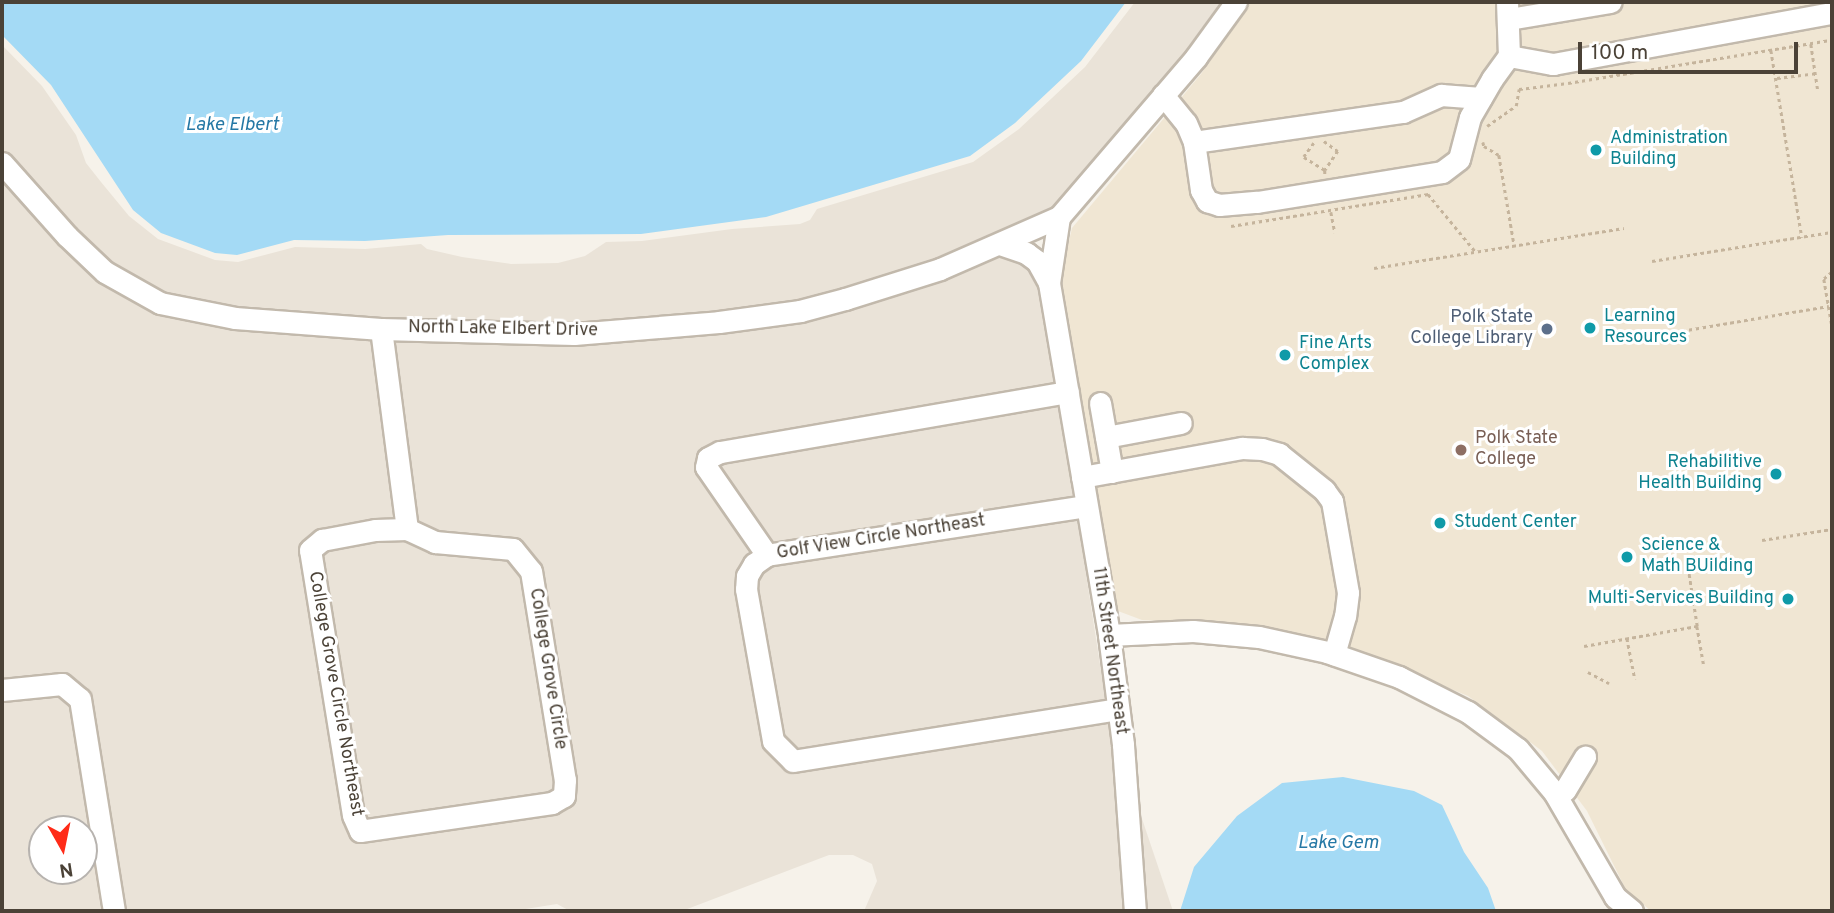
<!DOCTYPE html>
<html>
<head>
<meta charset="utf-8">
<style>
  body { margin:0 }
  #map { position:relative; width:1834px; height:913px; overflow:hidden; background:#f6f2ea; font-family:Overpass,sans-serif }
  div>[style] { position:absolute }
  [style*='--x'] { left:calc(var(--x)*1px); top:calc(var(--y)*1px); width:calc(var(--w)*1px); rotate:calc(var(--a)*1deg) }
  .residential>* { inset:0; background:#eae3d8 }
  .education>* { inset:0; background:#f0e6d3 }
  .water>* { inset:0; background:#a4daf5 }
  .path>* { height:2.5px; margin-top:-1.25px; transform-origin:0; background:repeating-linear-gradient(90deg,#c5b49c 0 3.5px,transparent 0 7px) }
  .roads { filter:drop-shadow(2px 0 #c2b9ac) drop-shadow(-2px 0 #c2b9ac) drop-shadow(0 2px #c2b9ac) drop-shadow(0 -2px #c2b9ac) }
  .minor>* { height:21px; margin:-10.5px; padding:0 10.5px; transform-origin:10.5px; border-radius:10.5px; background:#fff }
  .dots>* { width:19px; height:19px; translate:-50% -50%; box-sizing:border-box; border:4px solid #fff; border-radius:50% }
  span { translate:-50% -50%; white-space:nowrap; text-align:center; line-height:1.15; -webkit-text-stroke:6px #fff; paint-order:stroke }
  .culture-label { font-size:18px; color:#0d838f }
  .left { translate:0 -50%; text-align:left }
  .right { translate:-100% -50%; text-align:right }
  .service-label { font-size:18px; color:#4e5e75 }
  .street-label { font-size:18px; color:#4b4237 }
  .education-label { font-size:18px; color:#785e54 }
  .water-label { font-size:19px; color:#2578a5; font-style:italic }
  .frame { position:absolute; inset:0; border:4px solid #4b4237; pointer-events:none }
  .north { position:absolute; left:28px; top:815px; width:70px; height:70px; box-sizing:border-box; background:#fff; border:2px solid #b7b3af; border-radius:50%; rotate:171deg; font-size:19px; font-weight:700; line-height:28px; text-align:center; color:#4b4237 }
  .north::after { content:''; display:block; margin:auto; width:24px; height:32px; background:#ff2b18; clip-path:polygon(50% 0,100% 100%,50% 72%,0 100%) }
  .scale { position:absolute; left:1578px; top:42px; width:220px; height:32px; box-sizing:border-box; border:4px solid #4b4237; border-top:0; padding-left:9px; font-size:21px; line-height:24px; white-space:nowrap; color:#4b4237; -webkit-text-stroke:5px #fff; paint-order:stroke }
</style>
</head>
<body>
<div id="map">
  <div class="residential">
    <div style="clip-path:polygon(1135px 2px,1226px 2px,1190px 51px,1053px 211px,937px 261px,798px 303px,718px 313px,574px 326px,387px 320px,236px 310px,162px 294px,109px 265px,71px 230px,2px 151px,2px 45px,42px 86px,76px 135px,86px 163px,101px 182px,129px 216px,158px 239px,215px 260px,238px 262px,295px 247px,365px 249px,421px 244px,427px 249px,462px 257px,511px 264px,558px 263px,585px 256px,606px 242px,642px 241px,732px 229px,800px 224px,810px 220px,817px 209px,973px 162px,1019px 129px,1085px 67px)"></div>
    <div style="clip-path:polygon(2px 175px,152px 307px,374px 337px,398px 521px,317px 533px,353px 835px,568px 804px,537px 567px,414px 524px,389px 337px,720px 330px,1000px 253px,1023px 260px,1031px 267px,1041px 285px,1057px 386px,704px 450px,756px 553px,750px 556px,775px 757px,1109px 719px,1115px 739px,1127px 911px,864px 911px,877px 881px,872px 864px,853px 855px,829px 855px,682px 911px,570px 911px,557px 904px,513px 911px,122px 911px,87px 697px,2px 682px)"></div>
    <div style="clip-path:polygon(1060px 403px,1074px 499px,770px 546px,714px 464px,723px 460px)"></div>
    <div style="clip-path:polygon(1077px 516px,1106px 703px,794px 752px,780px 738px,754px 589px,759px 570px,770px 563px)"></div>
    <div style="clip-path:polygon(376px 538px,400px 538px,510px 558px,524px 575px,557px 791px,550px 795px,365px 822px,319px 554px,325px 548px)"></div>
    <div style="clip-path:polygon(evenodd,60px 693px,73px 703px,107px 911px,2px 911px,2px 699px,60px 693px,42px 829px,84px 829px,84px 871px,42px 871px,42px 829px)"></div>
    <div style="clip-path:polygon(1135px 798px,1173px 911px,1142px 911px)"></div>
  </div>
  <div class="education">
    <div style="clip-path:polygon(1250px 2px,1832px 2px,1832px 911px,1651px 911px,1626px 890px,1587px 811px,1542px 751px,1468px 696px,1357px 651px,1261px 626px,1142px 620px,1118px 611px,1062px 290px,1064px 263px,1072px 228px,1201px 74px)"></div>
  </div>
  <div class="water">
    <div style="clip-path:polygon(2px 2px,1126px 2px,1081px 61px,1015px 123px,970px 156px,766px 217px,641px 234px,448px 235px,365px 241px,294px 240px,237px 255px,215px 253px,161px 233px,133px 210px,51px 85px,2px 35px)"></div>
    <div style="clip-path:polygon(1343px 777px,1414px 791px,1442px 805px,1464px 852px,1488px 888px,1496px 911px,1180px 911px,1194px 867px,1237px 816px,1282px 783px)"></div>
  </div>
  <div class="path">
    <div style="--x:1811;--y:44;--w:48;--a:81.5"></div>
    <div style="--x:1771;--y:50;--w:190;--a:80.6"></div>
    <div style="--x:1777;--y:78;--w:38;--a:-7"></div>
    <div style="--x:1568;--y:83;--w:267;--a:-9.3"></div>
    <div style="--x:1487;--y:126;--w:35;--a:-35"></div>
    <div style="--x:1516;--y:106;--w:17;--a:-80"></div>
    <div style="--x:1519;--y:89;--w:49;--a:-7"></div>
    <div style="--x:1324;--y:141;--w:17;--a:36"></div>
    <div style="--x:1338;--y:151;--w:23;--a:124"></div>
    <div style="--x:1325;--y:170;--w:4;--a:90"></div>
    <div style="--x:1483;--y:142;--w:4;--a:76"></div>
    <div style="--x:1484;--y:146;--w:17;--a:31"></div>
    <div style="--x:1499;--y:155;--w:90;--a:80.4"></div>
    <div style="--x:1314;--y:143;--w:17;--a:126"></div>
    <div style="--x:1304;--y:157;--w:25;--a:32"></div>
    <div style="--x:1331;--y:212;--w:21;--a:79"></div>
    <div style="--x:1231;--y:226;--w:200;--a:-9.2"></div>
    <div style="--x:1428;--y:194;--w:74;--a:50.5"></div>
    <div style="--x:1652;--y:261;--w:182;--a:-9.2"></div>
    <div style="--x:1374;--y:268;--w:253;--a:-9.1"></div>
    <div style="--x:1832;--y:272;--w:11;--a:139"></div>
    <div style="--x:1824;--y:279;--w:48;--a:80.3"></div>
    <div style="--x:1675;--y:332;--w:156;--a:-9.6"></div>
    <div style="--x:1762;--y:540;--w:71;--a:-8.9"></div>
    <div style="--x:1697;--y:626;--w:41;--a:80.1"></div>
    <div style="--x:1627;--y:638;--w:42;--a:79"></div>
    <div style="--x:1584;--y:646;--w:115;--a:-10"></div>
    <div style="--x:1697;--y:626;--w:65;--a:-98.9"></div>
    <div style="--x:1588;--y:672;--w:24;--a:28"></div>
  </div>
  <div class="roads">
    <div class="minor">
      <div style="--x:1509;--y:19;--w:103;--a:-9.5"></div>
      <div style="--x:1509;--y:56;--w:45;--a:10.3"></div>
      <div style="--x:1553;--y:64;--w:284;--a:-10.4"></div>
      <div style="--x:1163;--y:95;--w:36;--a:51"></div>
      <div style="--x:1186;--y:123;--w:21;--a:67"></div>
      <div style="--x:1194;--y:142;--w:49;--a:81.7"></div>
      <div style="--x:1201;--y:190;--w:13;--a:61"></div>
      <div style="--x:1207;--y:201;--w:13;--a:18"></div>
      <div style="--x:1219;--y:205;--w:38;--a:-5"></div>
      <div style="--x:1257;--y:202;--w:187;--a:-9.2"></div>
      <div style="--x:1442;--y:172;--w:21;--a:-37"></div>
      <div style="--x:1459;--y:159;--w:43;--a:-75.3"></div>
      <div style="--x:1470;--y:117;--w:44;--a:-59.9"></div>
      <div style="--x:1492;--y:79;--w:29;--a:-54"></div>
      <div style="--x:1509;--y:56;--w:54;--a:-92.1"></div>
      <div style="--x:1194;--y:142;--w:211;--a:-8.2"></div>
      <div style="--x:1403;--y:112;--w:42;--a:-24.1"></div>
      <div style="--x:1441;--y:95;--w:40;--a:4.3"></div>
      <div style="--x:2;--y:163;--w:98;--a:48.3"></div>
      <div style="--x:67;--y:236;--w:52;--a:43.5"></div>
      <div style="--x:105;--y:272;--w:63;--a:29.4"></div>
      <div style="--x:160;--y:303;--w:76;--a:11.3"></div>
      <div style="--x:235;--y:318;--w:146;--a:4.3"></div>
      <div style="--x:381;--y:329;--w:193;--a:1.5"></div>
      <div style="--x:574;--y:334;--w:145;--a:-4.7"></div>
      <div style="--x:719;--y:322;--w:82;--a:-7.7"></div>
      <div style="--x:800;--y:311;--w:47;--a:-14.9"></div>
      <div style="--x:845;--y:299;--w:100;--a:-17.5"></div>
      <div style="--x:940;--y:269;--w:130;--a:-23.6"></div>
      <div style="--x:1059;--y:217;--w:211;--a:-49.4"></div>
      <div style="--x:1196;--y:57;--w:68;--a:-54"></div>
      <div style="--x:1059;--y:217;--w:67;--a:98.6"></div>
      <div style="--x:1049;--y:283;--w:357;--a:80.3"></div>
      <div style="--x:1109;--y:635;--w:111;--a:82.7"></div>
      <div style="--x:1123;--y:745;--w:166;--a:85.9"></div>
      <div style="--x:1000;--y:244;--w:28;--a:19"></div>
      <div style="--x:1026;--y:253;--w:14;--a:36"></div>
      <div style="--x:1037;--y:261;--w:25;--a:61"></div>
      <div style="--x:381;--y:329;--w:202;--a:82.6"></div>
      <div style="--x:1100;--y:403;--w:70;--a:80.1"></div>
      <div style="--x:1106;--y:437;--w:76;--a:-10.6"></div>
      <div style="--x:1082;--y:477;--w:163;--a:-10.3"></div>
      <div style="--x:1242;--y:448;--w:20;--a:3"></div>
      <div style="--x:1262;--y:449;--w:18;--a:16"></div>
      <div style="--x:1279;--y:454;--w:58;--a:38.7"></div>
      <div style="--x:1324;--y:490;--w:14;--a:54"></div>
      <div style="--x:1332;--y:501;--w:93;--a:80.1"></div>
      <div style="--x:1348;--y:593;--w:23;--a:97"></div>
      <div style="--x:1345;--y:616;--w:40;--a:106"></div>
      <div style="--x:1086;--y:506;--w:323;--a:171.3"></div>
      <div style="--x:767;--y:555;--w:16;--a:145"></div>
      <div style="--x:754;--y:564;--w:14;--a:120"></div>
      <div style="--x:747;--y:576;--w:13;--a:94"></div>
      <div style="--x:746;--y:589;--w:154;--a:79.9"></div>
      <div style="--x:773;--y:741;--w:28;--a:45"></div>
      <div style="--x:793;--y:761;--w:329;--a:-9.1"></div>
      <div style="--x:407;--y:529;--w:31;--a:25"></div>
      <div style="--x:435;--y:542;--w:78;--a:5.1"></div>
      <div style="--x:513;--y:549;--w:28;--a:51"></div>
      <div style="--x:531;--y:571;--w:212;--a:80.8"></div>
      <div style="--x:565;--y:780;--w:16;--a:94"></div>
      <div style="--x:564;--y:796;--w:14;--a:150"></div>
      <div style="--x:552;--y:803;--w:194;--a:171.7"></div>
      <div style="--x:360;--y:831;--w:17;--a:-114"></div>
      <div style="--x:353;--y:815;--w:268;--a:-99.2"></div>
      <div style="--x:310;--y:550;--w:16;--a:-40"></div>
      <div style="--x:322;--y:540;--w:54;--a:-10.7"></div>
      <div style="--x:375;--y:530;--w:32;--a:-2"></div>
      <div style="--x:767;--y:555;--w:107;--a:-124.7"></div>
      <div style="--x:706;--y:467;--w:9;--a:-77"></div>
      <div style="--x:708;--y:458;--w:13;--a:-27"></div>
      <div style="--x:720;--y:452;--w:353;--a:-9.8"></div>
      <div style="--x:1109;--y:635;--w:84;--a:-2.7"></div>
      <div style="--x:1193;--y:631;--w:66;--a:5.2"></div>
      <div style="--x:1259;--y:637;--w:70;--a:12.4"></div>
      <div style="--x:1327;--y:652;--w:76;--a:19.1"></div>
      <div style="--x:1399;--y:677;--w:77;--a:26.9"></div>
      <div style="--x:1468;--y:712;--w:62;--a:36.5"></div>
      <div style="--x:1518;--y:749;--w:56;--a:50.1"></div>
      <div style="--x:1554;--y:792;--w:121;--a:59.8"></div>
      <div style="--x:1615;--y:897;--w:22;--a:39"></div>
      <div style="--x:2;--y:690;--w:60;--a:-5.7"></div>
      <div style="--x:62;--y:684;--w:23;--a:40"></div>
      <div style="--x:80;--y:699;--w:215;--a:80.9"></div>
      <div style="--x:1556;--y:795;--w:10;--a:-29"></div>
      <div style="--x:1565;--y:790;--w:39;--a:-59"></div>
    </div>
  </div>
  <div class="dots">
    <div style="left:1596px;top:150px;background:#0f9aa8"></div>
    <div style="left:1590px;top:328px;background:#0f9aa8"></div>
    <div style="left:1547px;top:329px;background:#5c6f8a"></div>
    <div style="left:1285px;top:355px;background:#0f9aa8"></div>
    <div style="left:1461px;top:450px;background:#8d6e63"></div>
    <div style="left:1776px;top:474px;background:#0f9aa8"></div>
    <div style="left:1440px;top:523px;background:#0f9aa8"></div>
    <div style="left:1627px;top:557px;background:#0f9aa8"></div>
    <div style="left:1788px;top:599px;background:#0f9aa8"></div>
  </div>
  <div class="culture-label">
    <span class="left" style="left:1610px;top:150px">Administration<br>Building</span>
    <span class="left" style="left:1604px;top:328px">Learning<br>Resources</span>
    <span class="left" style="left:1299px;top:355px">Fine Arts<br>Complex</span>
    <span class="right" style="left:1762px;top:474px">Rehabilitive<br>Health Building</span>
    <span class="left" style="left:1454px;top:523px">Student Center</span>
    <span class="left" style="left:1641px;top:557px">Science &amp;<br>Math BUilding</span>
    <span class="right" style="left:1774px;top:599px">Multi-Services Building</span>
  </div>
  <div class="service-label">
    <span class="right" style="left:1533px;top:329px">Polk State<br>College Library</span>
  </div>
  <div class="street-label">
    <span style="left:503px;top:330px;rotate:1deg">North Lake Elbert Drive</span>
    <span style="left:881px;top:538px;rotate:-9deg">Golf View Circle Northeast</span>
    <span style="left:1109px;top:651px;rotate:82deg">11th Street Northeast</span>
    <span style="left:547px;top:669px;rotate:81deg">College Grove Circle</span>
    <span style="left:335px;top:694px;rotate:80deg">College Grove Circle Northeast</span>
  </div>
  <div class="education-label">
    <span class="left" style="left:1475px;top:450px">Polk State<br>College</span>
  </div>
  <div class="water-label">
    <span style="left:232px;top:126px">Lake Elbert</span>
    <span style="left:1338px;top:844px">Lake Gem</span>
  </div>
  <div class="frame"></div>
  <div class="north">N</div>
  <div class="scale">100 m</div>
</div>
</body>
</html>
